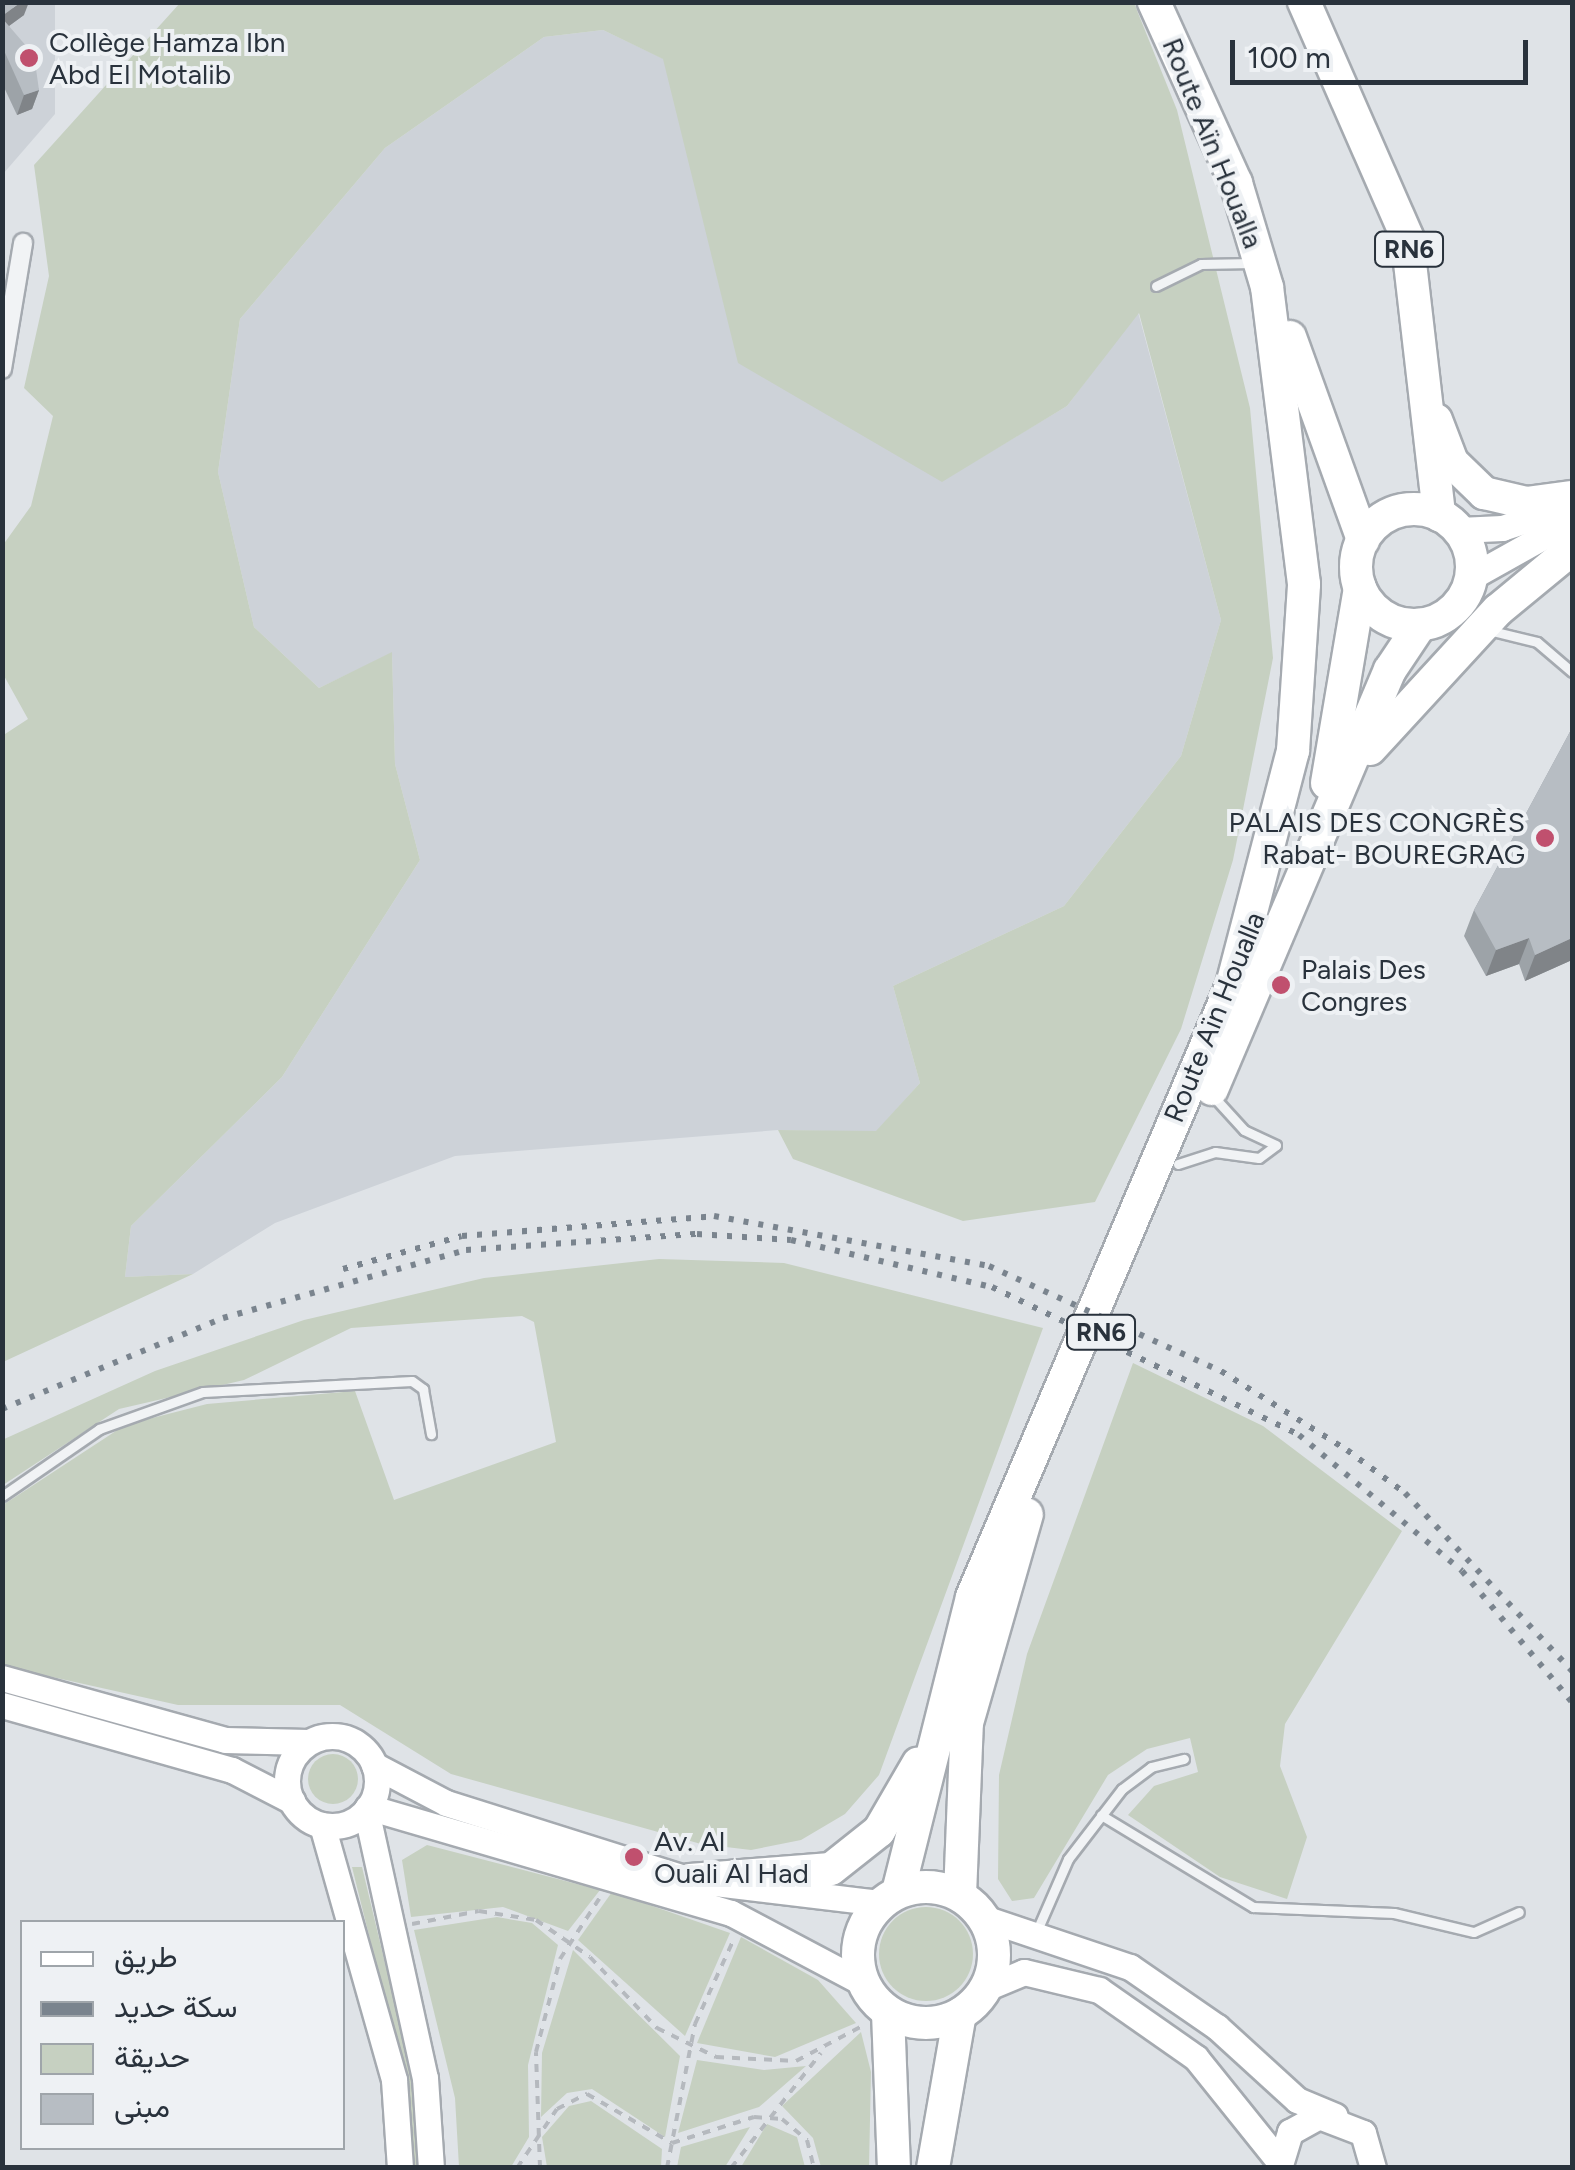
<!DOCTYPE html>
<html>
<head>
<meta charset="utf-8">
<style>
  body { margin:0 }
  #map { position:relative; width:1575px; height:2170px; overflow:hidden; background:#dfe3e7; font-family:Figtree,Vazirmatn,sans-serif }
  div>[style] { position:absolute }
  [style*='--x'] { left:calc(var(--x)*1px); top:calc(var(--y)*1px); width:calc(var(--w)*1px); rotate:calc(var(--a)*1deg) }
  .built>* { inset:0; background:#cdd2d8 }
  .green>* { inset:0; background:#c6d0c1 }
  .round { border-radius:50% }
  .path>* { height:4px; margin-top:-2px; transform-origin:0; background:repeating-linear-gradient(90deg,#b5b9be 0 8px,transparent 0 16px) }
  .roads { filter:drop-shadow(2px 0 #a5aab0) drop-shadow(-2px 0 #a5aab0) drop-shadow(0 2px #a5aab0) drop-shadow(0 -2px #a5aab0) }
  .lane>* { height:9px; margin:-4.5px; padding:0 4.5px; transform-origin:4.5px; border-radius:4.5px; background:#f1f3f5 }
  .street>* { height:18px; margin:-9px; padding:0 9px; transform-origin:9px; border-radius:9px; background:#f1f3f5 }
  .secondary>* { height:25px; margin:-12.5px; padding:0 12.5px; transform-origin:12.5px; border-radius:12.5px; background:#fff }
  .secondary>.ring { margin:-12.5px; padding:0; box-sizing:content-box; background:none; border:25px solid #fff; border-radius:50% }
  .highway>* { height:32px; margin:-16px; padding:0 16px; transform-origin:16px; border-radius:16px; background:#fff }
  .highway>.ring { margin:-16px; padding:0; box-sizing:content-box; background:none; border:32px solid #fff; border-radius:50% }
  .rail>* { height:6px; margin-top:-3px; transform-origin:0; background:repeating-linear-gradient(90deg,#7a848e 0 5px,transparent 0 15px) }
  .wall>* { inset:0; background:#9da3a8 }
  .shaded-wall>* { inset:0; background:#808488 }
  .building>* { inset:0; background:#b7bdc3 }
  .dots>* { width:28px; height:28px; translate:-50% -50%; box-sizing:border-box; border:5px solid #eef1f4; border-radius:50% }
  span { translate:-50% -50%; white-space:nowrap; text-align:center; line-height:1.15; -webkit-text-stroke:8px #eef1f4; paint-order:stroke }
  .shield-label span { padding:2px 8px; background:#eef1f4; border:2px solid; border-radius:8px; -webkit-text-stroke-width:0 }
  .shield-label { font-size:25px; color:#29323c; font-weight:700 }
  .poi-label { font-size:28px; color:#29323c }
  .left { translate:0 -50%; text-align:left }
  .right { translate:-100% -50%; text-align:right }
  .street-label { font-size:28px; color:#29323c }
  .frame { position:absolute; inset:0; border:5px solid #29323c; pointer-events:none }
  .legend { position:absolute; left:20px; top:1920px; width:325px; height:230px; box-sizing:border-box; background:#eef1f4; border:2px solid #9fa5aa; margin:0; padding:12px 18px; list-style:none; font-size:30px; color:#29323c }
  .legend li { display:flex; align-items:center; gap:20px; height:50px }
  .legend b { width:50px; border:2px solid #9fa5aa }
  .scale { position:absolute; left:1230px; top:40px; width:298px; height:45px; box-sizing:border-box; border:5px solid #29323c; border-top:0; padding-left:12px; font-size:30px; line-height:35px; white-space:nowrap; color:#29323c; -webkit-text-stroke:8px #eef1f4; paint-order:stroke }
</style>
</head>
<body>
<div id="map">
  <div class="built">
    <div style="clip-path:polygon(3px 3px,55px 3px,55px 114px,3px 174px)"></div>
    <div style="clip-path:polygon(603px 30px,664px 59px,695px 172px,851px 424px,942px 481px,1067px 406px,1138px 312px,1221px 620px,1181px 756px,1064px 906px,893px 986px,920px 1083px,876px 1132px,778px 1130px,455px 1156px,275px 1223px,193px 1274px,125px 1277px,131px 1226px,282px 1077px,420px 860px,395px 764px,392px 653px,319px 688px,254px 627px,218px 472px,240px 319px,385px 148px,544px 37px)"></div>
  </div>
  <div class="green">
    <div style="clip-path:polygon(180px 3px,1134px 3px,1177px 110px,1250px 408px,1273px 658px,1233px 860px,1181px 1029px,1095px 1202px,963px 1221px,793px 1159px,778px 1130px,876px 1131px,920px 1083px,893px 986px,1064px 906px,1181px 756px,1221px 620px,1139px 313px,1067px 406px,942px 482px,738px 363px,663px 59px,603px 30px,544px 37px,385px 148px,240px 319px,218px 472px,254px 627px,319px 688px,392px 652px,395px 764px,420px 860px,282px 1077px,131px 1226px,125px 1277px,193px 1274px,3px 1362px,2px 736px,28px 719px,3px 674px,3px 545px,31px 506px,53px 416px,24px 388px,49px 276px,34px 165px)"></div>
    <div style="clip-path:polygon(659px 1259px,784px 1263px,1043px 1328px,879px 1775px,845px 1814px,801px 1840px,751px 1850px,701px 1844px,451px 1774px,340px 1705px,178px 1705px,3px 1666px,3px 1505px,125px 1425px,207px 1404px,355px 1391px,394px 1500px,556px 1442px,534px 1322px,522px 1316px,351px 1328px,244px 1380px,119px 1409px,3px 1485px,2px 1440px,155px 1371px,304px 1320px,484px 1278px)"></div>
    <div style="clip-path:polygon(1133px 1363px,1263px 1426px,1402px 1531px,1285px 1724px,1280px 1766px,1307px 1837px,1287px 1899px,1220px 1877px,1128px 1815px,1154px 1786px,1198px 1772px,1190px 1738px,1147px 1749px,1108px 1775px,1034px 1898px,1012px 1901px,998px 1879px,999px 1775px,1027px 1654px)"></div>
    <div class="round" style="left:308px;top:1754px;width:50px;height:50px"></div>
    <div style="clip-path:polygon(427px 1845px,600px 1890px,568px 1931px,503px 1907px,411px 1917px,402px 1860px)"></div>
    <div style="clip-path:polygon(352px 1867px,362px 1867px,413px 2080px,420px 2167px,411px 2167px,406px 2084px)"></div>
    <div style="clip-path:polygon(612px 1892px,730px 1933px,685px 2036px,578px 1940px)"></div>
    <div class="round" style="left:879px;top:1907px;width:94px;height:94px"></div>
    <div style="clip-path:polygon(497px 1917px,532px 1923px,558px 1945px,528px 2065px,529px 2137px,511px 2167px,459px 2167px,455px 2098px,414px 1930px)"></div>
    <div style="clip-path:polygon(741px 1937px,818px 1980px,856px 2023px,775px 2057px,697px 2043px)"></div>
    <div style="clip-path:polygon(573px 1950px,680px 2056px,665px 2137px,592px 2089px,567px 2093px,541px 2117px,542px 2053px)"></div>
    <div style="clip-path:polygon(861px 2032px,871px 2072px,869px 2167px,821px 2167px,813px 2138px,782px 2106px)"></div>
    <div style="clip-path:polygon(697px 2060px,764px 2070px,806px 2066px,759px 2107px,678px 2133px)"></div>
    <div style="clip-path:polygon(591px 2101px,662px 2149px,661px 2167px,547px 2167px,542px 2137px,569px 2106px)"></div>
    <div style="clip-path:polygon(767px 2124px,797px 2137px,805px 2167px,741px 2167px)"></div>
    <div style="clip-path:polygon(750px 2127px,725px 2167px,677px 2167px,681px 2147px)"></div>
  </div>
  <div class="path">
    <div style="--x:412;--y:1924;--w:68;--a:-11"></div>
    <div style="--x:479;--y:1911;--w:58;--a:9"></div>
    <div style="--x:536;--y:1920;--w:65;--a:34.4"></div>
    <div style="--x:590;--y:1957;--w:98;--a:46.7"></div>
    <div style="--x:657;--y:2028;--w:66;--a:26.2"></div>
    <div style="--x:716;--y:2057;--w:80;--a:2.9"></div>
    <div style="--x:796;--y:2061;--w:75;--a:-27.9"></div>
    <div style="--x:517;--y:2168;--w:71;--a:-55.9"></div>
    <div style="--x:557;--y:2109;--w:34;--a:-27"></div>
    <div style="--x:587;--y:2094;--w:98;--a:30"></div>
    <div style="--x:672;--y:2143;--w:86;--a:-17.6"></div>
    <div style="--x:754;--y:2117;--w:28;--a:4"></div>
    <div style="--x:782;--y:2119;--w:33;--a:40"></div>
    <div style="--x:807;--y:2140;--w:29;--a:76"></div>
    <div style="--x:540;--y:2168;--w:116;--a:-92"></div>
    <div style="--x:536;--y:2052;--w:96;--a:-75.5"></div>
    <div style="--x:560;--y:1959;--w:72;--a:-57"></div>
    <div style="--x:667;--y:2168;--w:147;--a:-79"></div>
    <div style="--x:695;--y:2024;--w:94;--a:-65.4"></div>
    <div style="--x:731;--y:2168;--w:146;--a:-52"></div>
  </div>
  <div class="roads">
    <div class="lane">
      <div style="--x:1156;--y:286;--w:50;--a:-26.1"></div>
      <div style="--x:1201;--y:264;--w:52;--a:-1.1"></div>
      <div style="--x:1492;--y:631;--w:46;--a:13.7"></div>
      <div style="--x:1537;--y:642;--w:46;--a:40.6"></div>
      <div style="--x:1178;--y:1164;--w:39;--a:-18"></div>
      <div style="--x:1215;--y:1152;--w:44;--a:7.8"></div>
      <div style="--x:1259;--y:1158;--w:21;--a:-37"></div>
      <div style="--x:1276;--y:1145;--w:35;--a:-155"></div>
      <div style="--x:1244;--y:1130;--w:47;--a:-132.4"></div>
      <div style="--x:2;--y:1496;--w:118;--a:-34.6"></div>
      <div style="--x:99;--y:1429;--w:110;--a:-19.6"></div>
      <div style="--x:203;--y:1392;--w:209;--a:-3"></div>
      <div style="--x:412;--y:1381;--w:14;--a:36"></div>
      <div style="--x:423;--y:1389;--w:46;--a:79.9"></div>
      <div style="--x:1101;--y:1815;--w:178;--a:31.2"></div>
      <div style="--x:1253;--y:1907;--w:141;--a:2.4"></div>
      <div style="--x:1394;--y:1913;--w:82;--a:13.4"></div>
      <div style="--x:1474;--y:1932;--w:49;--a:-24"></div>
      <div style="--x:1035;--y:1935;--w:83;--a:-66.5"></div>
      <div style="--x:1068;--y:1859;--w:88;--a:-52.4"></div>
      <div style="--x:1122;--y:1789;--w:36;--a:-37"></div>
      <div style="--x:1151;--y:1767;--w:34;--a:-14"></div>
    </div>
    <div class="street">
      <div style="--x:2;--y:369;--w:128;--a:-80.5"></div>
    </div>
    <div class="secondary">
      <div style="--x:1459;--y:530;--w:43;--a:-2.7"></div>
      <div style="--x:1502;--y:528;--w:70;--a:-18.4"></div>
      <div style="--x:1471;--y:577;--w:115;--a:-29.2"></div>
      <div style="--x:2;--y:1678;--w:231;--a:15.5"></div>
      <div style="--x:225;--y:1740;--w:83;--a:1.4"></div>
      <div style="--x:2;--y:1705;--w:239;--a:15.8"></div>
      <div style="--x:232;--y:1770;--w:68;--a:27.3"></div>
      <div class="ring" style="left:287px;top:1736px;width:65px;height:65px"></div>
      <div style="--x:374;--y:1765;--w:81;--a:27.8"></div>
      <div style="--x:446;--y:1803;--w:256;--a:17.5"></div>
      <div style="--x:690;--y:1880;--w:191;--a:6.9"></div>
      <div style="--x:368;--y:1807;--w:378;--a:16.3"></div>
      <div style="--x:731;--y:1913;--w:149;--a:27.9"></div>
      <div style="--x:366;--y:1810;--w:274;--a:77.6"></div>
      <div style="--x:425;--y:2078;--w:90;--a:86.2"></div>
      <div style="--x:322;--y:1825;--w:265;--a:74.2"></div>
      <div style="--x:394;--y:2080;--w:88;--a:86.1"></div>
      <div style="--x:984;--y:1918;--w:154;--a:18.6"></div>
      <div style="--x:1130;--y:1967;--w:106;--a:34.6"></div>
      <div style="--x:1217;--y:2027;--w:108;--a:42.4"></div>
      <div style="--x:1297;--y:2100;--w:41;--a:22.8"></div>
      <div style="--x:986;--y:1988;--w:41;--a:-22.8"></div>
      <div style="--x:1024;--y:1972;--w:77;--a:13.5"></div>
      <div style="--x:1099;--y:1990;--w:118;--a:35"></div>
      <div style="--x:1196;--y:2058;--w:131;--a:51.2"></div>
      <div style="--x:1279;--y:2168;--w:38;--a:-73"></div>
      <div style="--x:1290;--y:2132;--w:33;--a:-29"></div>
      <div style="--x:1319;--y:2116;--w:47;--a:21.1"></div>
      <div style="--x:1363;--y:2133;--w:36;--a:74"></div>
    </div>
    <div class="highway">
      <div style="--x:1304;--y:2;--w:257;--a:66.3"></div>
      <div style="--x:1407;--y:237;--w:280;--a:83.4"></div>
      <div style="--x:1290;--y:337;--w:216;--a:70.2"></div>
      <div style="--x:1436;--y:420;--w:45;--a:69.1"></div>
      <div style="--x:1452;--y:462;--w:45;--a:44.1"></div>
      <div style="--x:1484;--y:493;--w:44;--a:13.1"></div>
      <div style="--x:1527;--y:503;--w:45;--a:-7.6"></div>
      <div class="ring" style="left:1356px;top:509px;width:84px;height:84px"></div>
      <div style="--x:1370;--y:749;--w:189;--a:-47.4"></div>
      <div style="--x:1498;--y:610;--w:96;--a:-39.5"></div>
      <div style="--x:1327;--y:783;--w:198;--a:-80.4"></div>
      <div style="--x:1212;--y:1089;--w:455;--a:-67"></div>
      <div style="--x:1390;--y:670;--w:54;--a:-56.3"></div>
      <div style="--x:690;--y:1880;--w:141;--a:-4.5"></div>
      <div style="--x:831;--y:1869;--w:61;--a:-38.4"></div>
      <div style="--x:879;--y:1831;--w:78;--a:-59.8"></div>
      <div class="ring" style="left:858px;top:1887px;width:104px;height:104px"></div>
      <div style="--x:898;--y:1892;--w:304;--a:-75.9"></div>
      <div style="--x:972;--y:1597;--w:665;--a:-66.98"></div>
      <div style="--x:1232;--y:985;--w:242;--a:-75.4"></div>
      <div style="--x:1293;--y:751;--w:167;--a:-86.2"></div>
      <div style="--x:1304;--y:584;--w:299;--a:-97.1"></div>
      <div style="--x:1267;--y:287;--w:109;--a:-106.6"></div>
      <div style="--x:1236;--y:183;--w:199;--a:-114.4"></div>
      <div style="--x:960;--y:1895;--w:172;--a:-87.7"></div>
      <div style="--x:967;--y:1723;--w:217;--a:-74"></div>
      <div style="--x:888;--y:2013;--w:155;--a:87.8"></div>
      <div style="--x:933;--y:2168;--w:156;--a:-80.1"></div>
    </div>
  </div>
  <div class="rail">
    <div style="--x:343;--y:1269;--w:123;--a:-15.5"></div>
    <div style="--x:462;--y:1236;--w:253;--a:-4.5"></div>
    <div style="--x:714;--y:1216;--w:280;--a:10.3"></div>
    <div style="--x:989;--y:1266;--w:255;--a:24.4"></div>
    <div style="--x:1221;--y:1371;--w:149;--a:32.1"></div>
    <div style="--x:1347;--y:1450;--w:72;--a:36.6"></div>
    <div style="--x:1405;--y:1493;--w:244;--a:46.8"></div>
    <div style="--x:2;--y:1409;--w:239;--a:-22.4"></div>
    <div style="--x:223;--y:1318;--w:252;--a:-15.6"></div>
    <div style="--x:466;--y:1250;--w:232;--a:-4"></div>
    <div style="--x:697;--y:1234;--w:94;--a:3.7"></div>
    <div style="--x:791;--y:1240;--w:206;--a:13.2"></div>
    <div style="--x:992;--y:1287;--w:341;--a:25.7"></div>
    <div style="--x:1299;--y:1435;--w:212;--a:39.8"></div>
    <div style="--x:1462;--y:1571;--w:171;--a:50"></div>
  </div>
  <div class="wall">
    <div style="clip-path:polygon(2px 2px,24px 15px,9px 26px,39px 90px,32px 109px,17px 115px,2px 83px)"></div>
    <div style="clip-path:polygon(1572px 728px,1572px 960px,1525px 981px,1519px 964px,1486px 976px,1464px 936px,1474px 910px)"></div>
  </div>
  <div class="shaded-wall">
    <div style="clip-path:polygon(21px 2px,29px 2px,24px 15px,2px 31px,2px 16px)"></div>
    <div style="clip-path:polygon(39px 90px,32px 109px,17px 115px,24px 95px)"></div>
    <div style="clip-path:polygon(1529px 938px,1519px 964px,1486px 976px,1496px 950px)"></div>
    <div style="clip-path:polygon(1572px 938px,1572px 960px,1525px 981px,1535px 955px)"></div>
  </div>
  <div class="building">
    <div style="clip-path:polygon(2px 2px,21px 2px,2px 16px)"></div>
    <div style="clip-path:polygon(2px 18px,34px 55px,39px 90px,24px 95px,2px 46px)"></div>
    <div style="clip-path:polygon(1572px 728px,1572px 938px,1535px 955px,1529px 938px,1496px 950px,1474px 910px)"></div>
  </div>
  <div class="dots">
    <div style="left:29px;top:58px;background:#c0506e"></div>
    <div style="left:1545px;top:838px;background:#c0506e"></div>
    <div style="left:1281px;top:985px;background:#c0506e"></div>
    <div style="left:634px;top:1857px;background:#c0506e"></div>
  </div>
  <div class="shield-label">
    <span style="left:1409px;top:249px">RN6</span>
    <span style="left:1101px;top:1332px">RN6</span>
  </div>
  <div class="poi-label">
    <span class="left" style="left:49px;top:58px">Collège Hamza Ibn<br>Abd El Motalib</span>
    <span class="right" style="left:1525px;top:838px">PALAIS DES CONGRÈS<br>Rabat- BOUREGRAG</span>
    <span class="left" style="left:1301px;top:985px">Palais Des<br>Congres</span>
    <span class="left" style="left:654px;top:1857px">Av. Al<br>Ouali Al Had</span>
  </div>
  <div class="street-label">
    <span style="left:1213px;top:143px;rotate:68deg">Route Aïn Houalla</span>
    <span style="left:1214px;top:1017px;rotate:-68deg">Route Aïn Houalla</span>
  </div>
  <div class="frame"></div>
  <ul class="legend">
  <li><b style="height:12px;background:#fff"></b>طريق</li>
  <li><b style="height:12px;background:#7a848e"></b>سكة حديد</li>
  <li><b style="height:28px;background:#c6d0c1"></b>حديقة</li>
  <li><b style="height:28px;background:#b7bdc3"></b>مبنى</li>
  </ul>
  <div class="scale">100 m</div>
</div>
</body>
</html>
